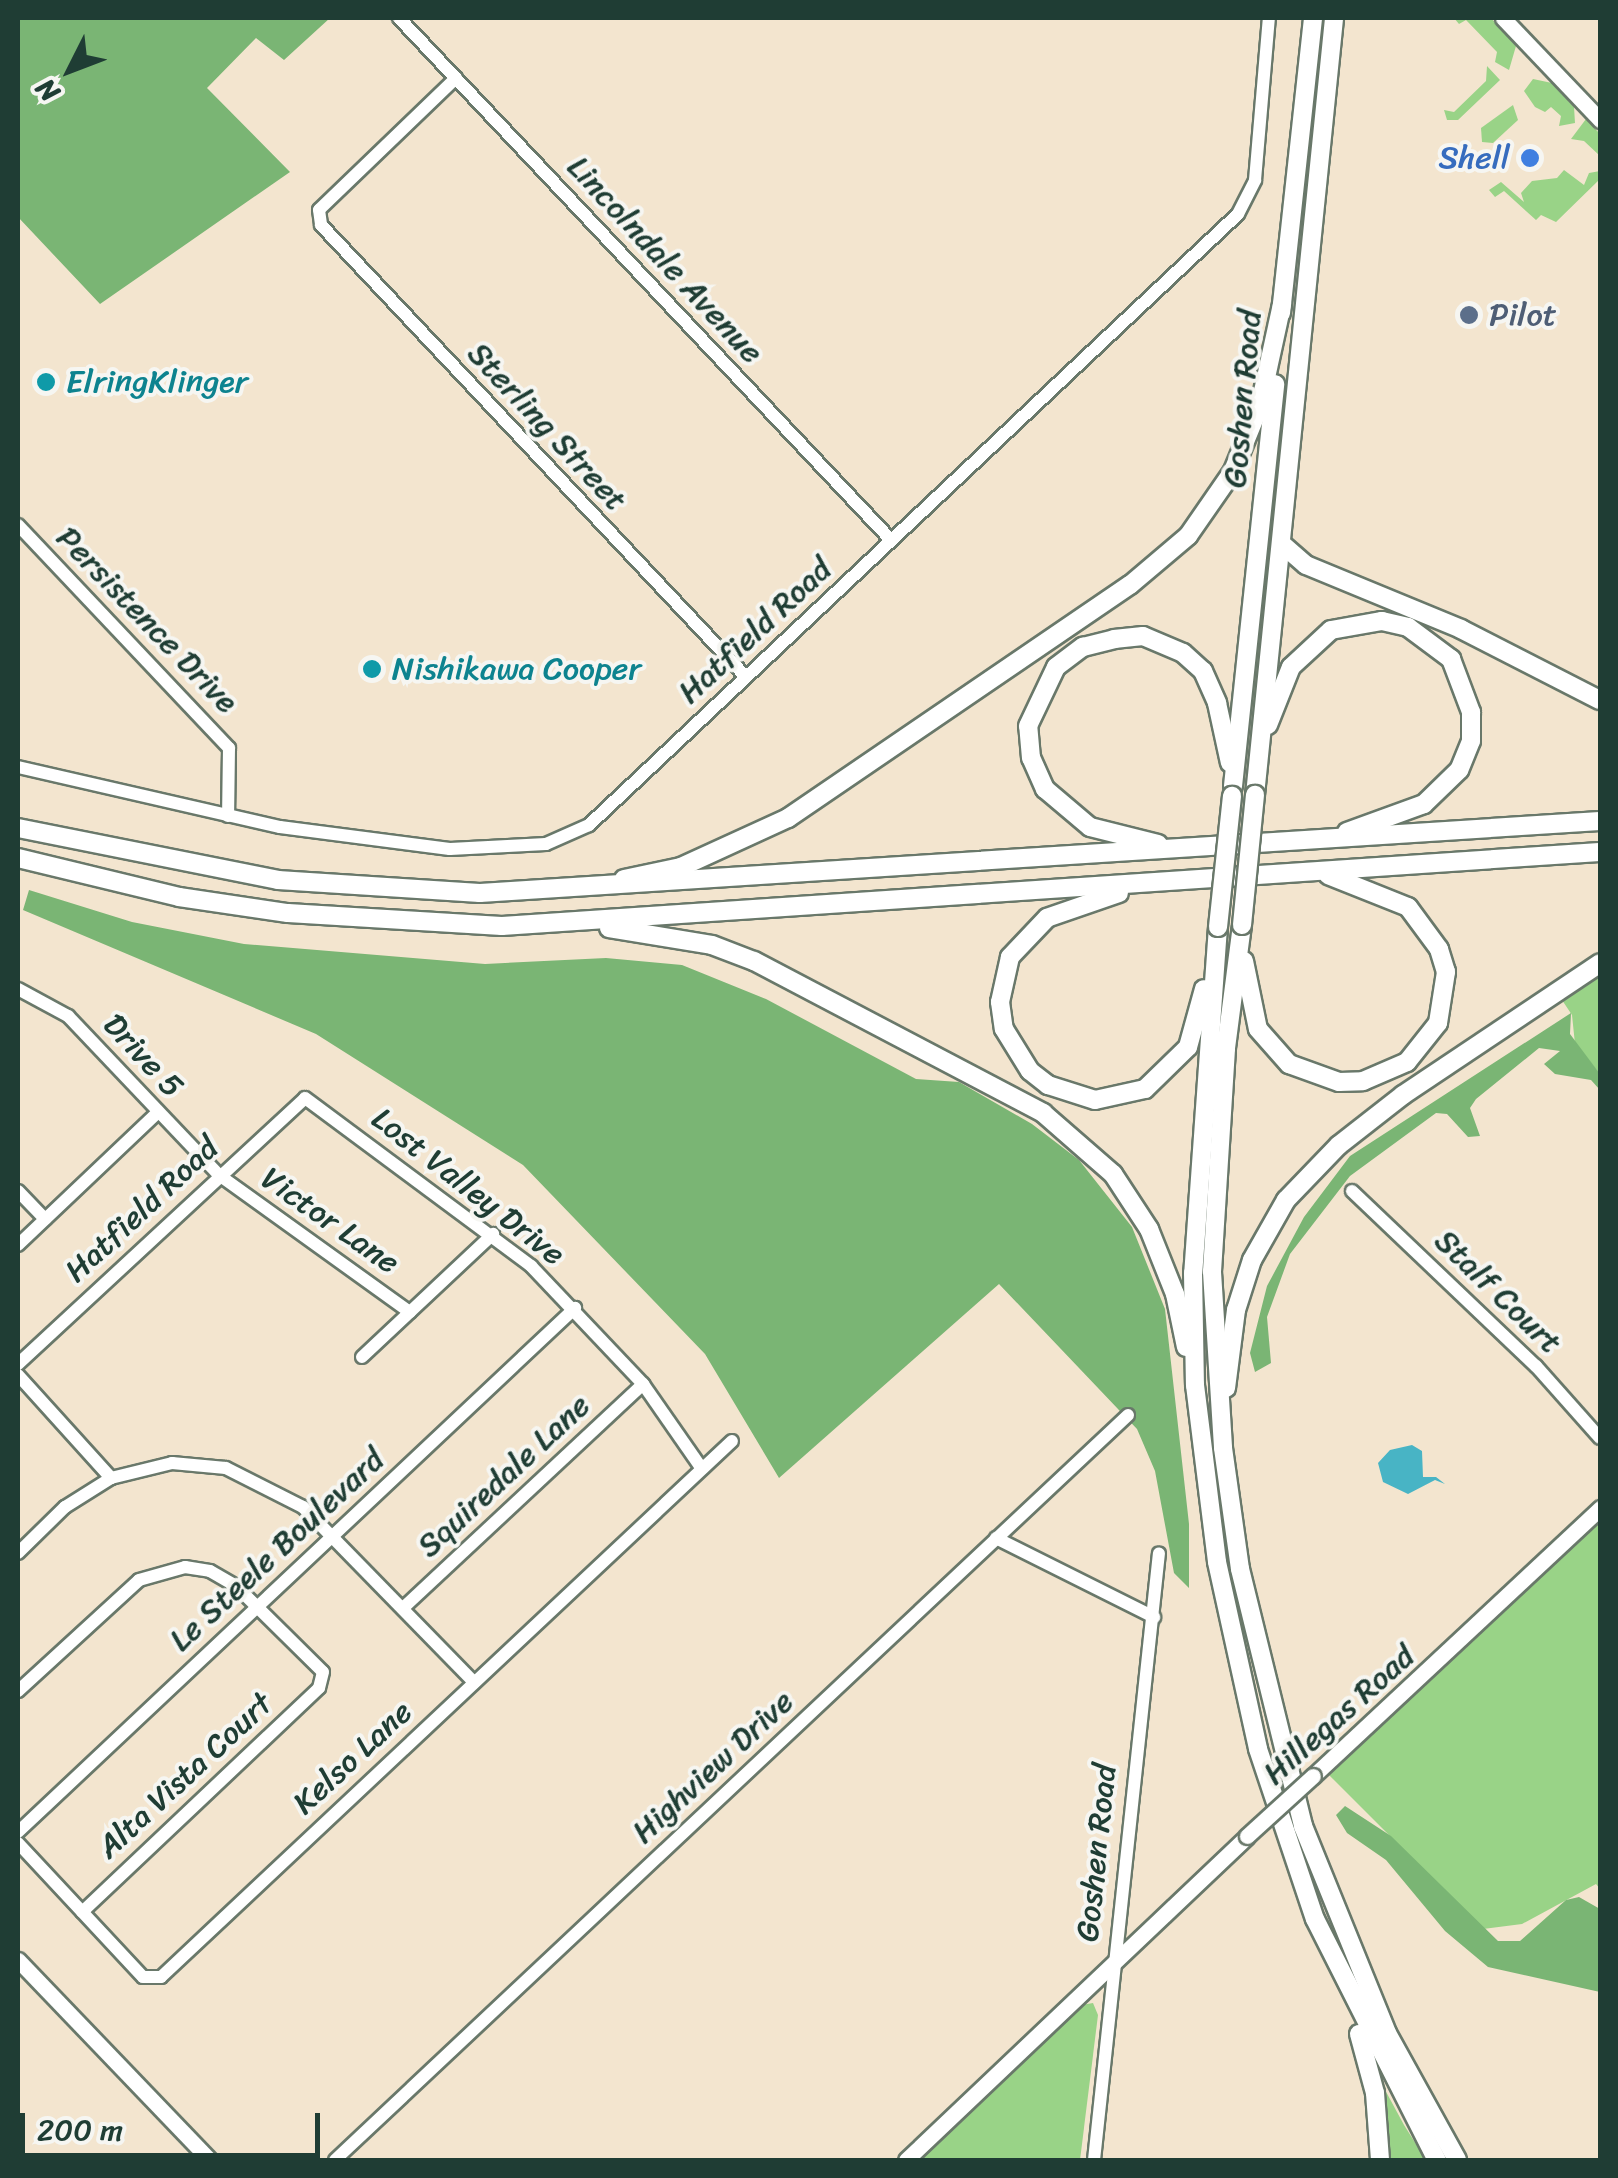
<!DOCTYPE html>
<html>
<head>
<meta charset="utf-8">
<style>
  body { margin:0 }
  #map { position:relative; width:1618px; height:2178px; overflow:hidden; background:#f3e5cf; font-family:Sriracha,sans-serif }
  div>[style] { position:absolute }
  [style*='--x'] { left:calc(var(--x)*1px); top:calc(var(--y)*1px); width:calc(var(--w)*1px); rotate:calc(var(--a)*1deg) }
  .green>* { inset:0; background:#99d387 }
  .forest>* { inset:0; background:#7ab574 }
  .water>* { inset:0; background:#48b4c5 }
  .roads { filter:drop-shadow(2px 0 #69786a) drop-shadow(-2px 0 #69786a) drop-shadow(0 2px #69786a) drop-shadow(0 -2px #69786a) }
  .minor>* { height:12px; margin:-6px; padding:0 6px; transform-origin:6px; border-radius:6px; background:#fff }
  .major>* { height:15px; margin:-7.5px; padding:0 7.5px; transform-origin:7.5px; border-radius:7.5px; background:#fff }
  .highway>* { height:18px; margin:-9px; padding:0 9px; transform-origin:9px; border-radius:9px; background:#fff }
  .bridges { filter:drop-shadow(2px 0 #69786a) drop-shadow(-2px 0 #69786a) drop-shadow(0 2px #69786a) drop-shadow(0 -2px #69786a) }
  .major-bridge>* { height:15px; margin:-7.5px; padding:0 7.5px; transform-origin:7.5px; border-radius:7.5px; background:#fff }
  .highway-bridge>* { height:18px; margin:-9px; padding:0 9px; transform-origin:9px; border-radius:9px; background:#fff }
  .dots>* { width:28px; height:28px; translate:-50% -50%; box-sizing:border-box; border:5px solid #f6f6f2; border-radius:50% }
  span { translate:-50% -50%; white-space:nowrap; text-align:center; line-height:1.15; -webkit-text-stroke:8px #f6f6f2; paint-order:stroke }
  .shop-label { font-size:32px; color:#366cbe }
  .right { translate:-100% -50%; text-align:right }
  .street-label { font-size:32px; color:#1f3d34 }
  .service-label { font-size:32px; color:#4e5e75 }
  .left { translate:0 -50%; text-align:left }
  .culture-label { font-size:32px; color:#0d838f }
  .frame { position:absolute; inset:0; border:20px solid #1f3d34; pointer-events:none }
  .north { position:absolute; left:20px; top:20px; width:100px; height:100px; -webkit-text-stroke:8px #f6f6f2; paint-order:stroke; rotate:228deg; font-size:28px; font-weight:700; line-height:40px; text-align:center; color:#1f3d34 }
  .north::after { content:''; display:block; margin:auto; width:35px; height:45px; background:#1f3d34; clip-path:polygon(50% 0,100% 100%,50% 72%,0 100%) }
  .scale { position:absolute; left:20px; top:2113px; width:300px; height:45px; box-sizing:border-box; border:5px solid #1f3d34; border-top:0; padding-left:12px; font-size:30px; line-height:35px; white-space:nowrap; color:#1f3d34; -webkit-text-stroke:8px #f6f6f2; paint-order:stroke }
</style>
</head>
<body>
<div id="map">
  <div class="green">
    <div style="clip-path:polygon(1454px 18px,1491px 18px,1516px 46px,1509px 70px,1495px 62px,1497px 52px,1466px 20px,1459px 24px)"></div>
    <div style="clip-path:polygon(1487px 66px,1500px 80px,1458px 120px,1447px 120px,1444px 110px,1454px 112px,1486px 81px)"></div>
    <div style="clip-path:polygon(1533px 79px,1552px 83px,1574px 107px,1575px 123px,1559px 126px,1561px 116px,1551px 107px,1545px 112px,1535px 107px,1524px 91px)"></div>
    <div style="clip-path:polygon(1513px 105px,1518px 120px,1493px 143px,1482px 142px,1481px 128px)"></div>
    <div style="clip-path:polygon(1586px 119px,1600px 134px,1600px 156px,1584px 141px,1571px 139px)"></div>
    <div style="clip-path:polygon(1564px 170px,1584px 185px,1589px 173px,1600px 171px,1600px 179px,1556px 222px,1541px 215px,1536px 220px,1504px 191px,1495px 197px,1489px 190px,1501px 182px,1524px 202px,1521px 193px,1532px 181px,1557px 178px)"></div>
    <div style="clip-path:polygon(1600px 974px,1600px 1074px,1575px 1044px,1572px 1015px,1562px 1000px)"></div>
    <div style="clip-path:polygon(1600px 1518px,1600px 1889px,1596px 1884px,1522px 1924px,1483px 1929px,1329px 1775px)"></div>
    <div style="clip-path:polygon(1093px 2003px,1098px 2015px,1080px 2160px,913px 2160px,1076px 2006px)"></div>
    <div style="clip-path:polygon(1384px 2088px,1404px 2125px,1426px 2160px,1384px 2160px,1379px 2091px)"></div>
  </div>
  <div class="forest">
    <div style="clip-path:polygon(18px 18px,330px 18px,284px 60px,256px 38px,207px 88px,290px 172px,100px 304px,18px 217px)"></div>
    <div style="clip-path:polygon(29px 890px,132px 922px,244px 944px,485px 964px,606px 958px,682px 965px,766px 999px,916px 1079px,959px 1082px,1032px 1124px,1079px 1160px,1132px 1227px,1165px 1309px,1189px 1524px,1189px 1588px,1174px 1573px,1155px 1471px,1137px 1429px,999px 1284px,779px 1478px,705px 1354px,523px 1165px,316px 1034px,23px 910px)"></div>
    <div style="clip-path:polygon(1571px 1013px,1570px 1034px,1600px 1074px,1600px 1090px,1591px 1080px,1555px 1074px,1544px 1064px,1560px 1051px,1539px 1048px,1476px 1099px,1470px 1108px,1480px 1136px,1468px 1137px,1447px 1114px,1436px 1113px,1350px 1176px,1290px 1254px,1267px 1317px,1271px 1363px,1255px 1372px,1250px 1353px,1267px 1286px,1304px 1217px,1350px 1156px)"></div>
    <div style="clip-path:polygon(1345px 1806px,1391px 1836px,1498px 1941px,1520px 1941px,1566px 1900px,1579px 1897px,1600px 1909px,1600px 1992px,1488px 1967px,1445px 1931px,1386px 1860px,1347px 1833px,1336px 1815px)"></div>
  </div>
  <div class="water">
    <div style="clip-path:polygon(1412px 1445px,1422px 1451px,1423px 1477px,1436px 1477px,1445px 1484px,1435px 1480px,1408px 1494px,1383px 1482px,1378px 1463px,1390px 1450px)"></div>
  </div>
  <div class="roads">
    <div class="minor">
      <div style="--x:399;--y:18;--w:717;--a:46.69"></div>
      <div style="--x:456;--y:78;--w:190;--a:136.1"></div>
      <div style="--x:319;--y:210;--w:15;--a:82"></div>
      <div style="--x:321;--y:225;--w:620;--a:46.76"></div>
      <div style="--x:18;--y:525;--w:307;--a:46.6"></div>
      <div style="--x:229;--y:748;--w:68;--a:90.8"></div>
      <div style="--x:18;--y:767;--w:269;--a:12.9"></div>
      <div style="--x:280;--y:827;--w:171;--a:7.4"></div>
      <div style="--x:450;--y:849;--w:96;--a:-3"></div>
      <div style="--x:546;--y:844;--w:47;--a:-23.8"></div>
      <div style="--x:589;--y:825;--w:891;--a:-43.27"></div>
      <div style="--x:1238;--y:214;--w:38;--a:-63"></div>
      <div style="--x:1255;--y:180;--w:163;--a:-85.1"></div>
      <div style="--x:18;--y:989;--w:57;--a:28.4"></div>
      <div style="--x:68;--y:1016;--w:219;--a:46.5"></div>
      <div style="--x:219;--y:1175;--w:235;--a:35.7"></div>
      <div style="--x:18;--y:1191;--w:39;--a:46"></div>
      <div style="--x:1352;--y:1191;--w:254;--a:43.6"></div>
      <div style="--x:1536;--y:1366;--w:96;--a:48.4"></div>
      <div style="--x:18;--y:1245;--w:193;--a:-43.5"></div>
      <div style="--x:362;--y:1357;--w:180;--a:-43.2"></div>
      <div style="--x:18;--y:1364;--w:391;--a:-42.8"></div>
      <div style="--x:305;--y:1098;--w:282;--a:36.6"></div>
      <div style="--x:531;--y:1266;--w:163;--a:46.5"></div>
      <div style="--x:643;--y:1384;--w:103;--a:55.2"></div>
      <div style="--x:18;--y:1375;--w:139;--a:47.9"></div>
      <div style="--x:996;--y:1538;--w:177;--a:26.6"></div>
      <div style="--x:18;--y:1553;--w:66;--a:-44.4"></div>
      <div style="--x:65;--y:1507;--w:54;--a:-32.2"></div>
      <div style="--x:111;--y:1478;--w:63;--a:-13.8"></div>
      <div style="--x:172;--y:1463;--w:54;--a:5.3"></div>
      <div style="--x:226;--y:1468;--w:86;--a:26.9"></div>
      <div style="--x:303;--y:1507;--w:245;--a:45.7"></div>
      <div style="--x:403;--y:1608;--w:328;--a:-43"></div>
      <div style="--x:18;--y:1691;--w:164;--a:-42.5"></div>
      <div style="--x:139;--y:1580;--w:48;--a:-15.8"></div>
      <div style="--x:185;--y:1567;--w:25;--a:9"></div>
      <div style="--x:210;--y:1571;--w:30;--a:30"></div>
      <div style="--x:236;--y:1586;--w:122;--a:44.7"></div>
      <div style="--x:323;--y:1672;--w:16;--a:104"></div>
      <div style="--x:319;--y:1688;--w:326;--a:136.6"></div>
      <div style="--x:18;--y:1832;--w:765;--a:-43.25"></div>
      <div style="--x:18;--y:1843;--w:183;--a:47"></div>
      <div style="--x:143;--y:1977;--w:18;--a:0"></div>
      <div style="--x:161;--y:1977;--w:783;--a:-43.19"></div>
      <div style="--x:335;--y:2160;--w:1088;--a:-43.21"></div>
      <div style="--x:1094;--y:2160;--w:610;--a:-83.89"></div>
    </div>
    <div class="major">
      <div style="--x:1503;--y:18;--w:141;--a:46.4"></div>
      <div style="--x:1313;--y:1776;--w:393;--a:-43"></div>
      <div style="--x:18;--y:1960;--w:277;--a:46.2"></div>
      <div style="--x:906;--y:2160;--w:470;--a:-43.5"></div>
    </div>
    <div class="highway">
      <div style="--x:1281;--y:313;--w:297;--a:-83.8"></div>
      <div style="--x:1283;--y:545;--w:30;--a:41"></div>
      <div style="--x:1306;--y:565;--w:168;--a:22.4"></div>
      <div style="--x:1461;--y:629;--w:156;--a:27.1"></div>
      <div style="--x:1268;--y:725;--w:62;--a:-68.4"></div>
      <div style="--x:1291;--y:667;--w:54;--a:-42.8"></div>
      <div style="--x:1331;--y:630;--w:52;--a:-10"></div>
      <div style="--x:1382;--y:621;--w:27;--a:13"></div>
      <div style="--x:1408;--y:627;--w:54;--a:36.7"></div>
      <div style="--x:1451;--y:659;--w:57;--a:69.3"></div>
      <div style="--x:1471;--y:712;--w:29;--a:90"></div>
      <div style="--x:1471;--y:741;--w:31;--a:112"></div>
      <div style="--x:1459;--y:770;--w:49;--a:135.8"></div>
      <div style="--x:1424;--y:804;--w:82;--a:160"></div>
      <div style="--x:1233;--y:786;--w:404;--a:-84"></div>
      <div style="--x:1255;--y:795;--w:781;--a:-84.19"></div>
      <div style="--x:18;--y:828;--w:265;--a:11.3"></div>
      <div style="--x:278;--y:880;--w:202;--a:3.7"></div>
      <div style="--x:480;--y:893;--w:1122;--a:-3.68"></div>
      <div style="--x:1158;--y:844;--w:70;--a:-166"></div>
      <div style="--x:1090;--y:827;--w:59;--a:-139.8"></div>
      <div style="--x:1045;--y:789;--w:34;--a:-114"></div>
      <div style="--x:1031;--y:758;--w:32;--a:-95"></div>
      <div style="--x:1028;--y:726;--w:65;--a:-64.6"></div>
      <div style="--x:1056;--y:667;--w:34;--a:-37"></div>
      <div style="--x:1083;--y:647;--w:32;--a:-14"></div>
      <div style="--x:1114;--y:639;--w:29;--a:-6"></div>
      <div style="--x:1143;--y:636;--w:43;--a:23"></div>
      <div style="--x:1183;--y:653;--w:27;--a:42"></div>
      <div style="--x:1203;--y:671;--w:35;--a:66"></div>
      <div style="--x:1217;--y:703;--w:61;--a:77.8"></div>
      <div style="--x:18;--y:858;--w:166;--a:13.6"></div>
      <div style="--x:179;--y:897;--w:110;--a:8.4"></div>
      <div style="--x:288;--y:913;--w:214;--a:3.5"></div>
      <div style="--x:502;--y:926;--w:1100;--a:-3.86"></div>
      <div style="--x:624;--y:879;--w:58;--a:-11.9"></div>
      <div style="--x:681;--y:867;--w:118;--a:-24.6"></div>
      <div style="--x:788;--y:818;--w:414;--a:-34.3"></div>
      <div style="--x:1130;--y:585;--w:76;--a:-40.2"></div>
      <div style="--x:1188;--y:536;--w:79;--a:-55.3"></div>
      <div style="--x:1233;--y:471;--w:71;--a:-67.8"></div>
      <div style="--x:1260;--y:405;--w:103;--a:-77.7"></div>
      <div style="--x:1119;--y:893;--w:76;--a:160.9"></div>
      <div style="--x:1047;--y:918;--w:54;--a:133.5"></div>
      <div style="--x:1010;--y:957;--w:46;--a:102.5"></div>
      <div style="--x:1000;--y:1002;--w:27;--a:82"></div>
      <div style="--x:1004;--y:1029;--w:49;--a:58.2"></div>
      <div style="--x:1030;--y:1071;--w:23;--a:38"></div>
      <div style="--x:1048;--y:1085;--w:49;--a:17.7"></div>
      <div style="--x:1095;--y:1100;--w:51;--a:-12.4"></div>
      <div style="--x:1145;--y:1089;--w:60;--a:-44.3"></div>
      <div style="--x:1188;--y:1047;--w:60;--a:-74.6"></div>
      <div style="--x:1242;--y:925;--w:125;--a:97.4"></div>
      <div style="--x:1226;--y:1049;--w:223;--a:93.6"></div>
      <div style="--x:1212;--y:1272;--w:176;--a:86.4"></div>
      <div style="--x:1223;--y:1448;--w:122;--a:82"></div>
      <div style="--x:1240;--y:1569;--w:265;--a:76.2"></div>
      <div style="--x:1303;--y:1826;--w:223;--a:67.9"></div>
      <div style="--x:1387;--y:2033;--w:145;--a:61.1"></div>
      <div style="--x:1218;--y:927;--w:347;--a:94.1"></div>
      <div style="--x:1193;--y:1273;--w:112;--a:89"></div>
      <div style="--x:1195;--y:1385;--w:178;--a:82.9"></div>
      <div style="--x:1217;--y:1562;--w:191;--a:77.6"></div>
      <div style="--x:1258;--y:1749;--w:179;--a:71.5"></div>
      <div style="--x:1315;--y:1919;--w:270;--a:63.2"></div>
      <div style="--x:609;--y:928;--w:104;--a:9.4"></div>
      <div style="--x:712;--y:945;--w:45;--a:20.9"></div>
      <div style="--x:754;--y:961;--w:327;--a:27.7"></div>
      <div style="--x:1043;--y:1113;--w:93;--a:41.1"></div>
      <div style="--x:1113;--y:1174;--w:66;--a:56.8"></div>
      <div style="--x:1149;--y:1229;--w:70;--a:68.2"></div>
      <div style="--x:1175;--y:1294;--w:54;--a:78.3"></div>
      <div style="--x:1244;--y:961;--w:69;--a:78.4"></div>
      <div style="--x:1258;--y:1029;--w:47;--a:48.5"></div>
      <div style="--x:1289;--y:1064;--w:53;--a:19.8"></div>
      <div style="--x:1339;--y:1082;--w:24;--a:-2"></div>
      <div style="--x:1363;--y:1081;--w:48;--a:-23.4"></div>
      <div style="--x:1407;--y:1062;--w:50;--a:-51.5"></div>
      <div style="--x:1438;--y:1023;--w:52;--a:-81.1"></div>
      <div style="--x:1446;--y:972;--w:24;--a:-107"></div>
      <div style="--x:1439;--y:949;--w:52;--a:-126.4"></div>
      <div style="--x:1408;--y:907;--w:86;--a:-158.2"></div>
      <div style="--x:1226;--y:1388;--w:79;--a:-82.7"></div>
      <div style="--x:1236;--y:1310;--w:52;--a:-72.3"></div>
      <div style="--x:1252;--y:1260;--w:69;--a:-60.5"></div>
      <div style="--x:1286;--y:1200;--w:76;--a:-46.1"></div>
      <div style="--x:1339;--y:1145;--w:81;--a:-38"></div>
      <div style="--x:1403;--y:1095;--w:237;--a:-33.8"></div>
      <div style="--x:1359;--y:2034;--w:61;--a:74.8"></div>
      <div style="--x:1375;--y:2093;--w:67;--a:85.7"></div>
    </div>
  </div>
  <div class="bridges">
    <div class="major-bridge">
      <div style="--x:1247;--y:1836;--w:89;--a:-42.3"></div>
    </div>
    <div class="highway-bridge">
      <div style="--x:1242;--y:925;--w:131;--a:-84.3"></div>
      <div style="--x:1218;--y:927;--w:132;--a:-83.9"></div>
    </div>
  </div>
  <div class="dots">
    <div style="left:1530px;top:158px;background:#3f7fe0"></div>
    <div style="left:1469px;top:315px;background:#5c6f8a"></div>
    <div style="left:46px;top:382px;background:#0f9aa8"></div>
    <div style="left:372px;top:669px;background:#0f9aa8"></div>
  </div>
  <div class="shop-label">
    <span class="right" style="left:1510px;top:158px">Shell</span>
  </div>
  <div class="street-label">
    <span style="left:665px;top:260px;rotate:47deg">Lincolndale Avenue</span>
    <span style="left:1243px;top:399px;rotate:-85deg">Goshen Road</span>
    <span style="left:547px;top:427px;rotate:47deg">Sterling Street</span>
    <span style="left:147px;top:620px;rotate:46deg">Persistence Drive</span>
    <span style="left:755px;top:631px;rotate:-43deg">Hatfield Road</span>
    <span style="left:143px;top:1056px;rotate:47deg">Drive 5</span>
    <span style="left:468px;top:1187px;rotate:38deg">Lost Valley Drive</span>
    <span style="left:142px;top:1210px;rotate:-43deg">Hatfield Road</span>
    <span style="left:330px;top:1221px;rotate:35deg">Victor Lane</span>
    <span style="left:1498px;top:1292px;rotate:44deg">Stalf Court</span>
    <span style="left:504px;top:1476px;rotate:-43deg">Squiredale Lane</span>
    <span style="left:277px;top:1550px;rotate:-43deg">Le Steele Boulevard</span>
    <span style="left:1339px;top:1715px;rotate:-42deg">Hillegas Road</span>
    <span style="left:353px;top:1758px;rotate:-43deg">Kelso Lane</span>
    <span style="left:713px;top:1767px;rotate:-43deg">Highview Drive</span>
    <span style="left:185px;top:1776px;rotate:-43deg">Alta Vista Court</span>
    <span style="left:1097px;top:1853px;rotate:-84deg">Goshen Road</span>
  </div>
  <div class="service-label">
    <span class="left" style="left:1489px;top:315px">Pilot</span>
  </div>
  <div class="culture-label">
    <span class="left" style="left:66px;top:382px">ElringKlinger</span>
    <span class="left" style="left:392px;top:669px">Nishikawa Cooper</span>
  </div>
  <div class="frame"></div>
  <div class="north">N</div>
  <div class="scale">200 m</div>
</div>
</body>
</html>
